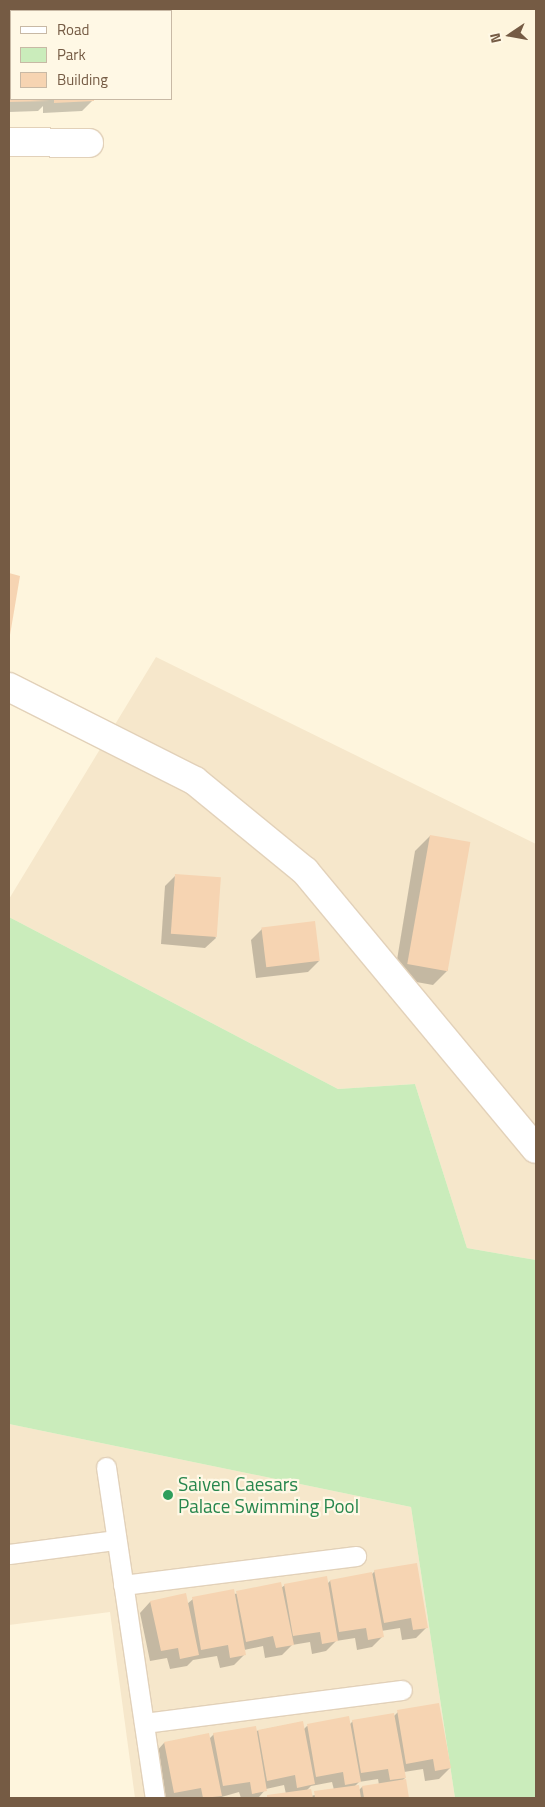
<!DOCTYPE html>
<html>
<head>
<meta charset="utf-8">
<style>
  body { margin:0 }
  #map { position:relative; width:545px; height:1807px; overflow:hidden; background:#fef5dd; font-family:"Titillium Web",sans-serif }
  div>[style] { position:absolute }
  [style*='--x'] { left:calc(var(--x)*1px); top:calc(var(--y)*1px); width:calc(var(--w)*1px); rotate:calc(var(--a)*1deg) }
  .residential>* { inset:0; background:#f6e7cb }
  .green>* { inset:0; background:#caecbb }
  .shadow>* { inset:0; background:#0003 }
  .building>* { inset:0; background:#f6d4b2; transform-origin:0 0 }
  .roads { filter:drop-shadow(1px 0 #e2d1b9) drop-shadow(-1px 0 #e2d1b9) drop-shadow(0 1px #e2d1b9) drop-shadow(0 -1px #e2d1b9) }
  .lane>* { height:19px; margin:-9.5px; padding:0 9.5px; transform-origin:9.5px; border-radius:9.5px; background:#fff }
  .street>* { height:28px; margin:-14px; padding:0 14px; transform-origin:14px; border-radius:14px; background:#fff }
  .dots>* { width:14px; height:14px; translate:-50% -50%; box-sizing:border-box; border:2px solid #fff8e5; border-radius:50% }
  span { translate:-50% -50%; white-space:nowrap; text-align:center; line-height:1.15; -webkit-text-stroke:4.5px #fff8e5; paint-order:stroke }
  .leisure-label { font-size:19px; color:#27864d }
  .left { translate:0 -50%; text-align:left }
  .frame { position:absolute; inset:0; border:10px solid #755b44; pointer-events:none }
  .legend { position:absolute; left:10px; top:10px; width:162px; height:90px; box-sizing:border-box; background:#fff8e5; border:1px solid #c8b9a5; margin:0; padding:6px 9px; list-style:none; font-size:15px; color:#755b44 }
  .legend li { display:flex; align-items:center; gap:10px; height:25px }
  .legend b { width:25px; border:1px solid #c8b9a5 }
  .north { position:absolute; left:485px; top:10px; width:50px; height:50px; -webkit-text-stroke:4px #fff8e5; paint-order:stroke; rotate:258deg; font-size:14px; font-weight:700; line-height:20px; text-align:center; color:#755b44 }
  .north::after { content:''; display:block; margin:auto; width:18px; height:22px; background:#755b44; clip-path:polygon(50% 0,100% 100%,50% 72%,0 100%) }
</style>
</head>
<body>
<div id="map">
  <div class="residential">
    <div style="clip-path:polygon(156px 657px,536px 844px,536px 1260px,467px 1248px,415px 1084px,338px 1089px,9px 917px,9px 899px)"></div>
    <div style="clip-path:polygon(9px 1424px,411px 1507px,455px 1798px,135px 1798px,110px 1612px,9px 1625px)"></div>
  </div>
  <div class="green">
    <div style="clip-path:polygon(9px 917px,338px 1089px,415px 1084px,467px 1248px,536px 1260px,536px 1798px,455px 1798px,411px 1507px,9px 1424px)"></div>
  </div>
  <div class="shadow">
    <div style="clip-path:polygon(9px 9px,94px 9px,94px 11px,11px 11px,9px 45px)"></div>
    <div style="clip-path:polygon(9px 47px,11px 47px,11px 99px,93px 100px,82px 111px,43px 113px,43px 106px,38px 111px,9px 112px)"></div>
    <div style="clip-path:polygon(9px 575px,19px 577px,9px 633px)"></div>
    <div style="clip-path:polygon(430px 836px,448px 970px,433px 985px,394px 978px,415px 851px)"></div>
    <div style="clip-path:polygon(176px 875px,216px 938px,205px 948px,161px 944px,165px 886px)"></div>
    <div style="clip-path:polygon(262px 929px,319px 961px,308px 972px,256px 978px,251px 940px)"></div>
    <div style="clip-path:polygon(375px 1571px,427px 1627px,416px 1638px,402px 1640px,400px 1628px,381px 1631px,382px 1637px,372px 1647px,357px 1650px,355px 1638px,336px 1641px,326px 1651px,312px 1654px,310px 1642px,292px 1645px,282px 1655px,265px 1658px,263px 1646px,244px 1650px,245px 1654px,234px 1665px,220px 1668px,217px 1656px,193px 1660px,187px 1666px,170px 1669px,167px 1658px,150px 1661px,140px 1613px,150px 1602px,187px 1604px,193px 1599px,281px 1588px,285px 1585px,327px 1584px,330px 1581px,371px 1575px)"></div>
    <div style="clip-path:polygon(evenodd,398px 1712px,450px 1768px,439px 1779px,425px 1781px,423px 1769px,404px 1772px,405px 1778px,401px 1782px,405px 1781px,408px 1798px,265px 1798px,286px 1794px,284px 1785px,266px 1789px,259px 1797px,264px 1798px,241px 1798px,239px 1792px,218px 1798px,163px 1798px,154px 1754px,164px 1743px,209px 1739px,214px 1734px,256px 1731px,302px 1722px,303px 1730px,307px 1726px,349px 1725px,353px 1721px,394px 1716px,398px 1712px,378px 1779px,379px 1785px,362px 1787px,358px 1791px,354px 1787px,359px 1782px,378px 1779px,398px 1712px,332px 1782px,334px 1790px,311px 1796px,306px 1791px,311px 1786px,332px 1782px)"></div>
  </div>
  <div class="building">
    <div style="left:12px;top:9px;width:41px;height:2px"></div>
    <div style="left:55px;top:9px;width:40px;height:2px"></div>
    <div style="clip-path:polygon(9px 55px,11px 55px,11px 99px,50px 101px,9px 102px)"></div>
    <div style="clip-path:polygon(54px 99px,94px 99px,94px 101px,54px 103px)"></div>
    <div style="clip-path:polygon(9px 573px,20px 576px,10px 635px,9px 635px)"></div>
    <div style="left:430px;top:835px;width:41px;height:131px;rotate:10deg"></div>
    <div style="left:175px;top:874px;width:46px;height:60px;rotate:4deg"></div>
    <div style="left:315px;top:921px;width:40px;height:54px;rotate:83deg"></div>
    <div style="clip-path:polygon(417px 1563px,428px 1628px,413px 1630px,411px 1618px,384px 1623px,374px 1570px)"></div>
    <div style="clip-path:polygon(372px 1572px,384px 1637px,368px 1640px,366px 1628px,339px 1632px,330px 1580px)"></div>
    <div style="clip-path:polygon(327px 1576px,338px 1641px,322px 1644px,320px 1632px,293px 1636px,284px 1584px)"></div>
    <div style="clip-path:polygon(281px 1582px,294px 1645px,276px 1648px,273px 1636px,246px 1642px,236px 1591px)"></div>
    <div style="clip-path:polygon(234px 1589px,246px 1655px,230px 1658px,228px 1645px,201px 1650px,192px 1597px)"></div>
    <div style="clip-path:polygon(186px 1593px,199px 1655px,180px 1659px,178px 1648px,161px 1651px,150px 1601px)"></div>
    <div style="clip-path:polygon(439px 1703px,451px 1768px,435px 1771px,433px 1759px,406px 1764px,397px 1710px)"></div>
    <div style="clip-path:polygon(394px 1713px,406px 1778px,390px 1780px,388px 1769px,361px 1773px,352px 1720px)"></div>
    <div style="clip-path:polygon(349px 1716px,361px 1782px,345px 1785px,343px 1772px,316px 1777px,307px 1724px)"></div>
    <div style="clip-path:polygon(303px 1721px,315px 1784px,297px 1788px,295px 1775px,267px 1781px,258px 1730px)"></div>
    <div style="clip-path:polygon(256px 1726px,267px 1791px,252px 1794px,250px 1782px,223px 1786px,213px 1733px)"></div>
    <div style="clip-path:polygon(209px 1733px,222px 1796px,203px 1798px,201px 1788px,174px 1793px,164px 1742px)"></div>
    <div style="clip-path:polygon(406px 1779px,409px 1798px,364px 1798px,362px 1786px)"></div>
    <div style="clip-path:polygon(359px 1785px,361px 1798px,315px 1798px,314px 1791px)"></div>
    <div style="clip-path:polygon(311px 1789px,313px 1798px,267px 1798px,267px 1795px)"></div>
  </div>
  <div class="roads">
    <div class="lane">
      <div style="--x:106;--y:1467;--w:335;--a:81.6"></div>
      <div style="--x:9;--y:1554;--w:108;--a:-7.5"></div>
      <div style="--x:123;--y:1585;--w:235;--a:-7.1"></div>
      <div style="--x:144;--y:1723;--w:260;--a:-7.3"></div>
    </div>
    <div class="street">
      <div style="--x:9;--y:142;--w:80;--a:0.7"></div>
      <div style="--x:9;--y:687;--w:208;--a:26.8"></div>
      <div style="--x:195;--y:781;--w:142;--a:39.3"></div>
      <div style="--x:305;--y:871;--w:361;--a:50.3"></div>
    </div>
  </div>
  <div class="dots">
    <div style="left:168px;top:1495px;background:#2e9e5b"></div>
  </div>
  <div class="leisure-label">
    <span class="left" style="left:178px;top:1495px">Saiven Caesars<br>Palace Swimming Pool</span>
  </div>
  <div class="frame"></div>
  <ul class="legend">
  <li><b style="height:6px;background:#fff"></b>Road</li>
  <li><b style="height:14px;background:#caecbb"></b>Park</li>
  <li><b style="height:14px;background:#f6d4b2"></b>Building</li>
  </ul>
  <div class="north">N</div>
</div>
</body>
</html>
